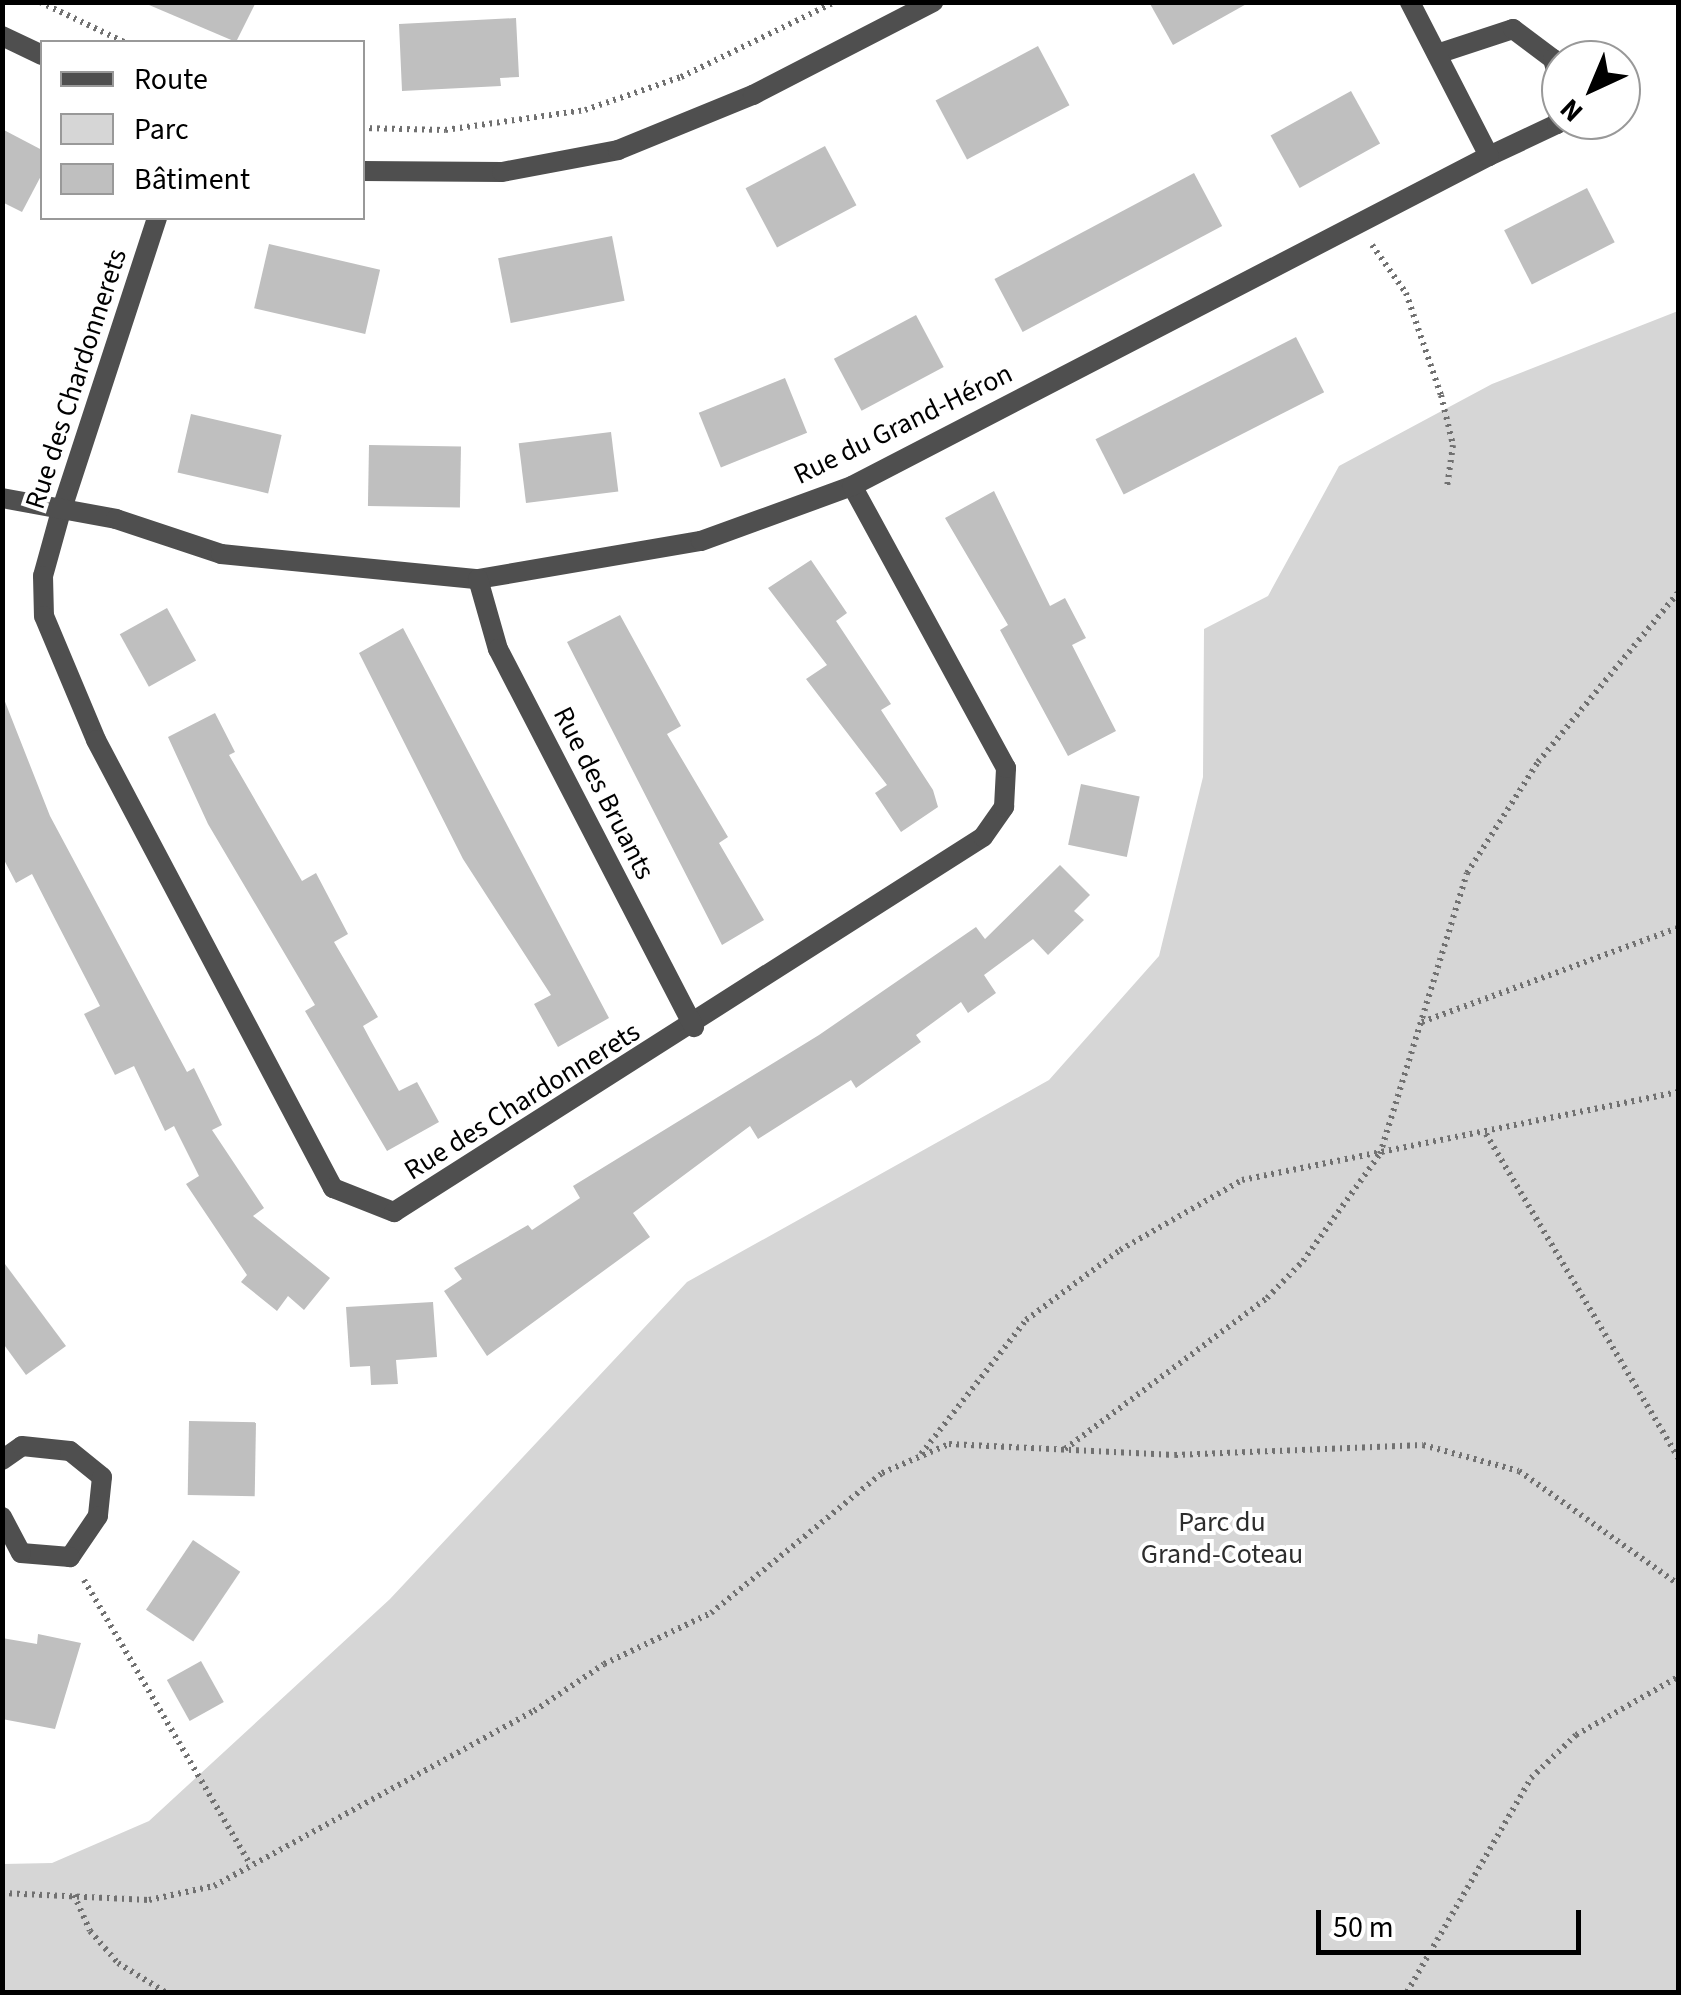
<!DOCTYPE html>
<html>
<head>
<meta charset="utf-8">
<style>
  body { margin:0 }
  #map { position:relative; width:1681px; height:1995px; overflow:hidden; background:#fff; font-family:"Source Sans 3",sans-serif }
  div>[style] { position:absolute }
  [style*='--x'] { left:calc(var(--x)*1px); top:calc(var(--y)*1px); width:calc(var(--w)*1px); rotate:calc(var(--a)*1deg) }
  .green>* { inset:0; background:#d6d6d6 }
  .building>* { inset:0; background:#bfbfbf; transform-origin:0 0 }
  .path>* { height:6px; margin-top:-3px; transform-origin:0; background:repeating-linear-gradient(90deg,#717171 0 2.5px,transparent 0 7.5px) }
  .minor>* { height:20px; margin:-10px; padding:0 10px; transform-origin:10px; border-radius:10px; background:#4f4f4f }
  span { translate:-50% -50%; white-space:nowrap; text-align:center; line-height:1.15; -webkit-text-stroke:8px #fff; paint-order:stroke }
  .street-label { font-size:28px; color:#000 }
  .park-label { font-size:28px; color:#2d2d2d }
  .frame { position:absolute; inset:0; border:5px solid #000; pointer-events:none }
  .legend { position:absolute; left:40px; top:40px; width:325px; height:180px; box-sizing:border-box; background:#fff; border:2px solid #999; margin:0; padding:12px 18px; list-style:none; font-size:30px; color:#000 }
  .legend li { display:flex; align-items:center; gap:20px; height:50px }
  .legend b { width:50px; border:2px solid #999 }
  .north { position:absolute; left:1541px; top:40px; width:100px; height:100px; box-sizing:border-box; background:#fff; border:2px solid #999; border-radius:50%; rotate:224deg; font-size:28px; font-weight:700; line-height:40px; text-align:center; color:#000 }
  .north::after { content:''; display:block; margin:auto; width:35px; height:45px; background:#000; clip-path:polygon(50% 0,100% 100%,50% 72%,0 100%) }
  .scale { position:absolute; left:1316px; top:1910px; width:265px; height:45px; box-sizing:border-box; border:5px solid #000; border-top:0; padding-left:12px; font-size:30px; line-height:35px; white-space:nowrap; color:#000; -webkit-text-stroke:8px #fff; paint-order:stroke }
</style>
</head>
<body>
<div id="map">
  <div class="green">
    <div style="clip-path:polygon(1678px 311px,1678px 1992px,3px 1992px,3px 1864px,52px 1863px,149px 1821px,390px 1599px,687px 1282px,1049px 1080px,1159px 956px,1203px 777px,1204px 629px,1268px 596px,1339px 466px,1492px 384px)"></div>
  </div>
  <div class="building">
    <div style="clip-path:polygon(142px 2px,256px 2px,236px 42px)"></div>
    <div style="clip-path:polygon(1149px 2px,1250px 2px,1173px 45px)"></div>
    <div style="clip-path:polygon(516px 18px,519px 77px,500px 78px,501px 86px,402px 91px,399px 24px)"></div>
    <div style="left:1038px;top:46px;width:67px;height:116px;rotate:62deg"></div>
    <div style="left:1351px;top:91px;width:60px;height:92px;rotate:61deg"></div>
    <div style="clip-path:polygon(2px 129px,42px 150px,42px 174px,22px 212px,2px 202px)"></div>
    <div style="left:825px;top:146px;width:67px;height:90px;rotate:62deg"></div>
    <div style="left:1194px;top:173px;width:60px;height:226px;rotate:62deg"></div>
    <div style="left:1587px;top:188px;width:61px;height:93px;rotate:63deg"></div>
    <div style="left:612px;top:236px;width:66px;height:116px;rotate:79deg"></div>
    <div style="left:269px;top:244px;width:114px;height:66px;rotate:13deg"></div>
    <div style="left:916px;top:315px;width:59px;height:93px;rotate:62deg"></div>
    <div style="left:1296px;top:337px;width:62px;height:225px;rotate:63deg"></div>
    <div style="left:785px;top:378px;width:59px;height:93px;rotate:68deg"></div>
    <div style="left:191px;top:414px;width:93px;height:60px;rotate:13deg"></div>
    <div style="left:611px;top:432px;width:60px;height:93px;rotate:83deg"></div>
    <div style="left:369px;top:445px;width:92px;height:61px;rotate:1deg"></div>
    <div style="clip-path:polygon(994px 491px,1050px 606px,1065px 598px,1086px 638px,1072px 645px,1116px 731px,1068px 756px,1000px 630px,1008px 625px,945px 518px)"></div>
    <div style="clip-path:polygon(811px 560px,847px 613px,836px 621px,891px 704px,881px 710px,933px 790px,938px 807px,901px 832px,875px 793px,887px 785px,806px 679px,827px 665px,768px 588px)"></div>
    <div style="left:167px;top:608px;width:60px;height:54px;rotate:61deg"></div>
    <div style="clip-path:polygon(620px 615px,681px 726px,667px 734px,728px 837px,719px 843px,764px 920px,722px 945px,567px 642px)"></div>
    <div style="clip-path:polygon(403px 628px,609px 1018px,558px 1047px,534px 1004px,551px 995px,463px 859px,359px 653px)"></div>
    <div style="clip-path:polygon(2px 694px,50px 816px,187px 1072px,194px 1068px,222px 1125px,212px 1130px,264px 1208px,253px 1216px,330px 1278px,304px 1310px,288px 1296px,277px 1311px,241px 1282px,247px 1275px,186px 1184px,199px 1176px,174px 1126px,165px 1131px,134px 1066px,115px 1075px,84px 1014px,100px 1006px,56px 921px,32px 874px,16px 883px,2px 856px)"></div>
    <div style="clip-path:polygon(215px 713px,235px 752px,229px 755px,302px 881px,316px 873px,348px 934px,334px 942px,378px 1017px,363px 1026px,371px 1041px,399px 1091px,417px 1082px,439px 1122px,387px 1151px,305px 1011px,315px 1005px,208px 824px,168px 737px)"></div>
    <div style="left:1081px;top:784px;width:60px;height:62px;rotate:12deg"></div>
    <div style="clip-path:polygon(1060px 865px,1090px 895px,1074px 911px,1084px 920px,1048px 955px,1033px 939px,984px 975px,996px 993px,968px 1013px,961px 1002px,916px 1035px,921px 1042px,856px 1088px,851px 1080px,758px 1139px,750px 1126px,633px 1213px,650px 1237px,487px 1356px,444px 1291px,462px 1279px,454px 1268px,528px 1225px,532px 1230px,580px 1198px,573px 1186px,819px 1035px,976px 927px,985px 939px)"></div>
    <div style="clip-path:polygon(2px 1260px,66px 1346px,26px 1375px,2px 1342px)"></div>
    <div style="clip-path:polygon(433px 1302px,437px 1357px,396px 1360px,398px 1384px,371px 1385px,370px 1366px,350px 1367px,346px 1307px)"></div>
    <div style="left:189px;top:1421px;width:67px;height:74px;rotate:1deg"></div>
    <div style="left:193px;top:1540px;width:57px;height:84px;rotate:34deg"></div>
    <div style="clip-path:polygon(38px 1634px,81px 1643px,55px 1729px,2px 1719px,2px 1638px,37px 1644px)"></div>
    <div style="left:201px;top:1661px;width:47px;height:39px;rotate:61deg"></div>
  </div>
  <div class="path">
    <div style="--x:40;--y:2;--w:93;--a:25.5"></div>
    <div style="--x:362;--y:128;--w:83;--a:1.4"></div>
    <div style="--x:445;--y:130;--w:141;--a:-8.1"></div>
    <div style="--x:585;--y:110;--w:102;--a:-19"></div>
    <div style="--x:681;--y:77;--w:171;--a:-26"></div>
    <div style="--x:1372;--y:245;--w:59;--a:54.7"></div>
    <div style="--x:1406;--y:293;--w:108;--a:71.1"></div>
    <div style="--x:1441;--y:395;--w:51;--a:76.5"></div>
    <div style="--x:1453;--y:445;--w:42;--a:98.1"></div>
    <div style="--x:1422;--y:1022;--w:273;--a:-20.2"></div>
    <div style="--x:1486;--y:1134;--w:377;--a:59.3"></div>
    <div style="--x:1065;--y:1449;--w:252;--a:-36.8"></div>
    <div style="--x:1267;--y:1298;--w:52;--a:-45.8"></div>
    <div style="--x:1303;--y:1261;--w:132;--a:-54.3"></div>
    <div style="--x:1380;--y:1154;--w:294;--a:-72.8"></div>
    <div style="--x:1467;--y:873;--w:132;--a:-57.4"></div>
    <div style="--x:1538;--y:762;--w:219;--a:-50.4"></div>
    <div style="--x:921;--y:1454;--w:170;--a:-51.9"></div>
    <div style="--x:1026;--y:1320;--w:117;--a:-36.7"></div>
    <div style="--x:1120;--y:1250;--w:141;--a:-29.8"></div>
    <div style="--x:1242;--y:1180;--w:445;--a:-11.4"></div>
    <div style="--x:84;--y:1580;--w:329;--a:59.7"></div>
    <div style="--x:2;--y:1893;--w:147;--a:2.7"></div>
    <div style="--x:149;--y:1900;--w:66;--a:-12.2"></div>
    <div style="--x:214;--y:1886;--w:365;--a:-28.7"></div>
    <div style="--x:534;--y:1711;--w:84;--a:-33.9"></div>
    <div style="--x:604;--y:1664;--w:119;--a:-25.5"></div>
    <div style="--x:711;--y:1613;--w:221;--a:-39.3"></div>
    <div style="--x:882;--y:1473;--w:73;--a:-23.4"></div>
    <div style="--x:949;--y:1444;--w:226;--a:2.8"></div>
    <div style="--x:1175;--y:1455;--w:248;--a:-2.3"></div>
    <div style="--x:1423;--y:1445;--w:99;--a:15.2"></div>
    <div style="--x:1519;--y:1471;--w:195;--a:35.4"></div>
    <div style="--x:74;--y:1895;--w:39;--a:66"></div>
    <div style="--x:90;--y:1931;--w:43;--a:48.8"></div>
    <div style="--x:118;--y:1963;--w:55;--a:31.7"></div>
    <div style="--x:1407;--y:1992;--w:247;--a:-59.9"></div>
    <div style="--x:1531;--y:1778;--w:62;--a:-43.7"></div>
    <div style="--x:1576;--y:1735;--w:117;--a:-29.6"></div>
  </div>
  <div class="minor">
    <div style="--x:2;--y:36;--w:44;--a:25.4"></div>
    <div style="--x:1437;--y:54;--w:80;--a:-18.2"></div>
    <div style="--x:1513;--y:29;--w:50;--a:36.9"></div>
    <div style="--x:1553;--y:59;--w:30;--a:75"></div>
    <div style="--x:1489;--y:156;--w:75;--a:-25.2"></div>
    <div style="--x:1557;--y:124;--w:18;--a:-77"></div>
    <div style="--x:362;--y:171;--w:140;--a:0.4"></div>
    <div style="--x:502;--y:172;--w:118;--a:-10.7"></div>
    <div style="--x:618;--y:150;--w:146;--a:-22.2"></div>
    <div style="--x:753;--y:95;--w:203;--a:-27.3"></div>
    <div style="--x:157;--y:218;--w:308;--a:108.1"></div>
    <div style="--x:61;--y:511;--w:67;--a:105.5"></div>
    <div style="--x:43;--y:576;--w:40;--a:88.6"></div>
    <div style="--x:44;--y:616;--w:134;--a:67.2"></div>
    <div style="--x:96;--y:740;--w:507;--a:62.12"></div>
    <div style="--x:333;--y:1188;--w:66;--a:21.5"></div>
    <div style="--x:394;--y:1212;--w:698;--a:-32.48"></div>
    <div style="--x:983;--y:837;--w:37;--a:-55"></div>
    <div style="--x:1004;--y:807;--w:39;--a:-87"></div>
    <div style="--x:1006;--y:768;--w:321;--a:-118.6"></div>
    <div style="--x:2;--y:498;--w:116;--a:10.4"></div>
    <div style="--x:116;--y:519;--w:111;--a:18.4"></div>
    <div style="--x:221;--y:554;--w:258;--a:5.6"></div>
    <div style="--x:478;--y:579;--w:226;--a:-9.7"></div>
    <div style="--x:701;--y:541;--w:161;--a:-20"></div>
    <div style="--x:852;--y:486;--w:717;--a:-27.39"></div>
    <div style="--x:1489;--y:156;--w:173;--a:-117.2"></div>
    <div style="--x:478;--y:579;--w:73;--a:74.1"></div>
    <div style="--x:498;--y:649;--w:426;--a:62.6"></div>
    <div style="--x:2;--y:1460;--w:24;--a:-35"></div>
    <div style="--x:22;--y:1446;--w:48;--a:5.9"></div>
    <div style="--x:70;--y:1451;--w:41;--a:39.1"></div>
    <div style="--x:102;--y:1477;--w:39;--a:96"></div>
    <div style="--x:98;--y:1516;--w:50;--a:124.3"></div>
    <div style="--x:70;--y:1557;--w:49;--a:-175.3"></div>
    <div style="--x:21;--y:1553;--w:41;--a:-117.8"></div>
  </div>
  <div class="street-label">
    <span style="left:76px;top:379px;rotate:-72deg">Rue des Chardonnerets</span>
    <span style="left:903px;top:424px;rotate:-26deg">Rue du Grand-Héron</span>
    <span style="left:604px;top:793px;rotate:63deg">Rue des Bruants</span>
    <span style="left:522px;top:1101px;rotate:-32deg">Rue des Chardonnerets</span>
  </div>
  <div class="park-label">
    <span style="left:1222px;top:1538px">Parc du<br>Grand-Coteau</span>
  </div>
  <div class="frame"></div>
  <ul class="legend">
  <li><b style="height:12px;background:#4f4f4f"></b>Route</li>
  <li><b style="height:28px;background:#d6d6d6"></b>Parc</li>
  <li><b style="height:28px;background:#bfbfbf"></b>Bâtiment</li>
  </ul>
  <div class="north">N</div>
  <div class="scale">50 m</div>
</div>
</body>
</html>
